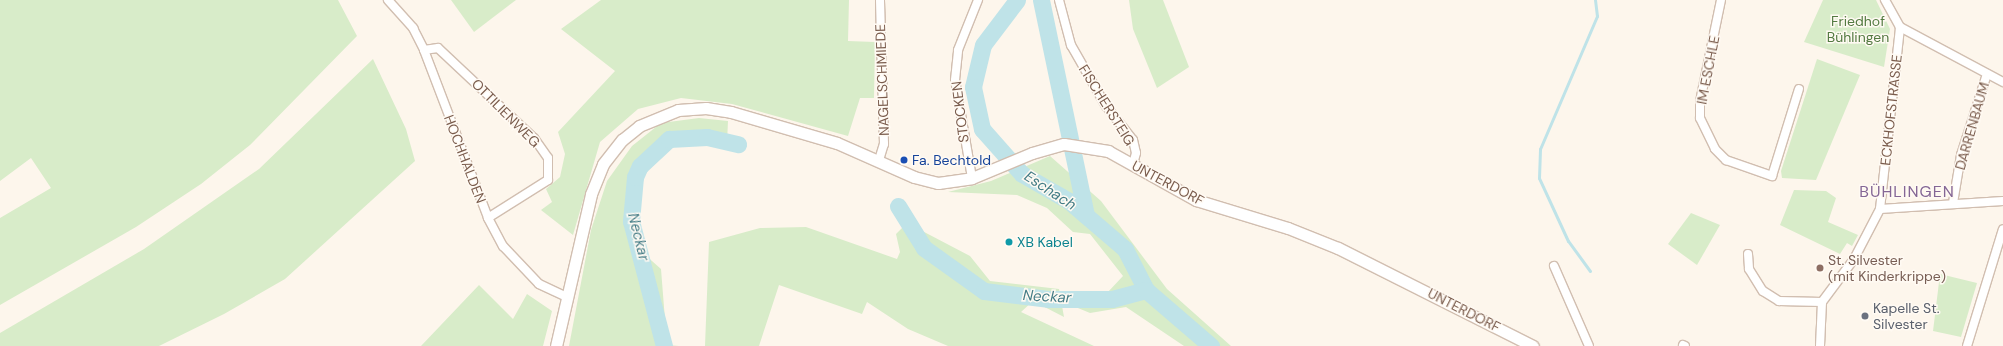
<!DOCTYPE html>
<html>
<head>
<meta charset="utf-8">
<style>
  body { margin:0 }
  #map { position:relative; width:2003px; height:346px; overflow:hidden; background:#fdf6ec; font-family:"DM Sans",sans-serif }
  div>[style] { position:absolute }
  [style*='--x'] { left:calc(var(--x)*1px); top:calc(var(--y)*1px); width:calc(var(--w)*1px); rotate:calc(var(--a)*1deg) }
  .green>* { inset:0; background:#d8ecc9 }
  .stream>* { height:3px; margin:-1.5px; padding:0 1.5px; transform-origin:1.5px; border-radius:1.5px; background:#bfe3e8 }
  .river>* { height:17px; margin:-8.5px; padding:0 8.5px; transform-origin:8.5px; border-radius:8.5px; background:#bfe3e8 }
  .roads { filter:drop-shadow(1px 0 #d1beb0) drop-shadow(-1px 0 #d1beb0) drop-shadow(0 1px #d1beb0) drop-shadow(0 -1px #d1beb0) }
  .street>* { height:8px; margin:-4px; padding:0 4px; transform-origin:4px; border-radius:4px; background:#fff }
  .secondary>* { height:11px; margin:-5.5px; padding:0 5.5px; transform-origin:5.5px; border-radius:5.5px; background:#fff }
  .dots>* { width:11px; height:11px; translate:-50% -50%; box-sizing:border-box; border:2px solid #fffaf3; border-radius:50% }
  span { translate:-50% -50%; white-space:nowrap; text-align:center; line-height:1.15; -webkit-text-stroke:3px #fffaf3; paint-order:stroke }
  .park-label { font-size:14px; color:#537a41 }
  .street-label { font-size:14px; color:#7a5c4d }
  .transit-label { font-size:14px; color:#164399 }
  .left { translate:0 -50%; text-align:left }
  .culture-label { font-size:14px; color:#0d838f }
  .education-label { font-size:14px; color:#785e54 }
  .worship-label { font-size:14px; color:#5b616d }
  .water-label { font-size:15px; color:#437c86; font-style:italic }
  .quarter-label { font-size:16px; color:#846695; letter-spacing:1px }
</style>
</head>
<body>
<div id="map">
  <div class="green">
    <div style="clip-path:polygon(0 0,338px 0,357px 36px,250px 145px,201px 184px,136px 227px,0 305px,0 218px,51px 188px,31px 158px,0 181px)"></div>
    <div style="clip-path:polygon(451px 0,516px 0,474px 32px)"></div>
    <div style="clip-path:polygon(601px 0,849px 0,848px 41px,875px 42px,874px 98px,860px 98px,848px 136px,732px 104px,681px 98px,638px 109px,600px 142px,573px 235px,541px 210px,552px 202px,546px 189px,560px 177px,565px 154px,558px 132px,615px 71px,561px 29px)"></div>
    <div style="clip-path:polygon(1129px 0,1163px 0,1189px 67px,1157px 88px,1133px 29px)"></div>
    <div style="clip-path:polygon(1823px 0,1876px 0,1890px 29px,1884px 67px,1804px 42px)"></div>
    <div style="clip-path:polygon(373px 59px,406px 129px,415px 161px,285px 279px,224px 314px,159px 346px,0 346px,0 333px,144px 249px,259px 169px)"></div>
    <div style="clip-path:polygon(1817px 59px,1860px 75px,1816px 180px,1782px 178px,1781px 171px)"></div>
    <div style="clip-path:polygon(699px 118px,728px 121px,727px 143px,673px 140px,650px 156px,636px 185px,633px 209px,643px 253px,661px 269px,667px 345px,679px 346px,569px 346px,591px 230px,607px 181px,632px 146px,661px 123px)"></div>
    <div style="clip-path:polygon(1050px 156px,1101px 201px,1167px 289px,1231px 346px,1184px 346px,1126px 307px,1090px 313px,1073px 306px,1072px 292px,1107px 293px,1123px 276px,1090px 234px,1073px 232px,1047px 208px,1017px 195px,948px 192px,991px 181px)"></div>
    <div style="clip-path:polygon(1794px 190px,1826px 191px,1836px 198px,1828px 222px,1858px 235px,1852px 246px,1847px 243px,1840px 254px,1780px 225px)"></div>
    <div style="clip-path:polygon(1691px 213px,1720px 225px,1697px 265px,1668px 244px)"></div>
    <div style="clip-path:polygon(907px 223px,970px 256px,990px 281px,1059px 289px,1064px 317px,1033px 301px,1021px 312px,1094px 346px,948px 346px,908px 329px,867px 302px,862px 314px,779px 285px,759px 346px,705px 346px,709px 242px,760px 228px,806px 227px,897px 259px,900px 252px,896px 234px)"></div>
    <div style="clip-path:polygon(1940px 274px,1977px 283px,1961px 337px,1933px 331px)"></div>
    <div style="clip-path:polygon(479px 285px,513px 319px,527px 294px,552px 311px,543px 346px,421px 346px)"></div>
  </div>
  <div class="stream">
    <div style="--x:1590;--y:271;--w:37;--a:-126"></div>
    <div style="--x:1568;--y:241;--w:69;--a:-114.7"></div>
    <div style="--x:1539;--y:178;--w:29;--a:-88"></div>
    <div style="--x:1540;--y:149;--w:145;--a:-66.8"></div>
    <div style="--x:1597;--y:16;--w:16;--a:-97"></div>
  </div>
  <div class="river">
    <div style="--x:1017;--y:0;--w:56;--a:127.1"></div>
    <div style="--x:983;--y:45;--w:43;--a:103.4"></div>
    <div style="--x:973;--y:87;--w:43;--a:77.9"></div>
    <div style="--x:982;--y:129;--w:60;--a:48.4"></div>
    <div style="--x:1022;--y:174;--w:54;--a:29.9"></div>
    <div style="--x:1069;--y:201;--w:74;--a:40.6"></div>
    <div style="--x:1125;--y:249;--w:46;--a:62.9"></div>
    <div style="--x:1041;--y:0;--w:220;--a:78.2"></div>
    <div style="--x:898;--y:206;--w:49;--a:58.2"></div>
    <div style="--x:924;--y:248;--w:74;--a:35.6"></div>
    <div style="--x:984;--y:291;--w:64;--a:7.1"></div>
    <div style="--x:1048;--y:299;--w:64;--a:0"></div>
    <div style="--x:1112;--y:299;--w:35;--a:-15"></div>
    <div style="--x:1146;--y:290;--w:86;--a:40.7"></div>
    <div style="--x:664;--y:346;--w:129;--a:-104.8"></div>
    <div style="--x:631;--y:221;--w:44;--a:-84.8"></div>
    <div style="--x:635;--y:177;--w:12;--a:-66"></div>
    <div style="--x:640;--y:166;--w:40;--a:-43"></div>
    <div style="--x:669;--y:139;--w:38;--a:-3"></div>
    <div style="--x:707;--y:137;--w:32;--a:13"></div>
  </div>
  <div class="roads">
    <div class="street">
      <div style="--x:388;--y:0;--w:38;--a:48"></div>
      <div style="--x:413;--y:28;--w:25;--a:63"></div>
      <div style="--x:424;--y:50;--w:180;--a:69.1"></div>
      <div style="--x:488;--y:218;--w:32;--a:62"></div>
      <div style="--x:503;--y:246;--w:52;--a:46.5"></div>
      <div style="--x:539;--y:284;--w:31;--a:25"></div>
      <div style="--x:1059;--y:0;--w:47;--a:75.1"></div>
      <div style="--x:1071;--y:45;--w:70;--a:60.2"></div>
      <div style="--x:1106;--y:106;--w:43;--a:51.5"></div>
      <div style="--x:1133;--y:140;--w:13;--a:77"></div>
      <div style="--x:1136;--y:153;--w:11;--a:105"></div>
      <div style="--x:1721;--y:0;--w:103;--a:101.7"></div>
      <div style="--x:1700;--y:101;--w:17;--a:90"></div>
      <div style="--x:1700;--y:118;--w:34;--a:64"></div>
      <div style="--x:1715;--y:149;--w:16;--a:45"></div>
      <div style="--x:1726;--y:160;--w:49;--a:19.2"></div>
      <div style="--x:1772;--y:176;--w:91;--a:-72.8"></div>
      <div style="--x:1900;--y:27;--w:117;--a:28.1"></div>
      <div style="--x:424;--y:50;--w:14;--a:-8"></div>
      <div style="--x:438;--y:48;--w:132;--a:43.2"></div>
      <div style="--x:534;--y:138;--w:24;--a:55"></div>
      <div style="--x:548;--y:158;--w:22;--a:90"></div>
      <div style="--x:548;--y:180;--w:71;--a:147.7"></div>
      <div style="--x:879;--y:160;--w:17;--a:-73"></div>
      <div style="--x:884;--y:144;--w:144;--a:-91.6"></div>
      <div style="--x:972;--y:178;--w:99;--a:-99.8"></div>
      <div style="--x:955;--y:80;--w:30;--a:-84"></div>
      <div style="--x:958;--y:50;--w:54;--a:-68.2"></div>
      <div style="--x:1953;--y:203;--w:49;--a:-80.5"></div>
      <div style="--x:1961;--y:155;--w:85;--a:-72.2"></div>
      <div style="--x:1880;--y:209;--w:123;--a:-3.7"></div>
      <div style="--x:1748;--y:254;--w:15;--a:86"></div>
      <div style="--x:1749;--y:269;--w:26;--a:58"></div>
      <div style="--x:1763;--y:291;--w:19;--a:32"></div>
      <div style="--x:1779;--y:301;--w:43;--a:1.3"></div>
      <div style="--x:1554;--y:266;--w:87;--a:66.4"></div>
      <div style="--x:1683;--y:345;--w:2;--a:27"></div>
      <div style="--x:1820;--y:346;--w:44;--a:-87.4"></div>
      <div style="--x:1822;--y:302;--w:54;--a:-53.3"></div>
      <div style="--x:1854;--y:259;--w:56;--a:-62.5"></div>
      <div style="--x:1880;--y:209;--w:183;--a:-83.7"></div>
      <div style="--x:1900;--y:27;--w:31;--a:-119"></div>
      <div style="--x:1967;--y:346;--w:122;--a:-72.9"></div>
    </div>
    <div class="secondary">
      <div style="--x:556;--y:346;--w:156;--a:-77"></div>
      <div style="--x:591;--y:194;--w:32;--a:-68"></div>
      <div style="--x:603;--y:164;--w:31;--a:-52"></div>
      <div style="--x:622;--y:140;--w:22;--a:-39"></div>
      <div style="--x:639;--y:126;--w:42;--a:-22.3"></div>
      <div style="--x:678;--y:110;--w:28;--a:-4"></div>
      <div style="--x:706;--y:108;--w:25;--a:9"></div>
      <div style="--x:731;--y:112;--w:110;--a:16.3"></div>
      <div style="--x:837;--y:143;--w:84;--a:23.8"></div>
      <div style="--x:914;--y:177;--w:25;--a:14"></div>
      <div style="--x:938;--y:183;--w:34;--a:-8"></div>
      <div style="--x:972;--y:178;--w:65;--a:-22.6"></div>
      <div style="--x:1032;--y:153;--w:33;--a:-16"></div>
      <div style="--x:1064;--y:144;--w:45;--a:9"></div>
      <div style="--x:1108;--y:151;--w:101;--a:29.1"></div>
      <div style="--x:1196;--y:200;--w:96;--a:16.9"></div>
      <div style="--x:1288;--y:228;--w:54;--a:21.8"></div>
      <div style="--x:1338;--y:248;--w:218;--a:26.7"></div>
    </div>
  </div>
  <div class="dots">
    <div style="left:904px;top:160px;background:#1a4fb4"></div>
    <div style="left:1009px;top:242px;background:#0f9aa8"></div>
    <div style="left:1820px;top:268px;background:#8d6e63"></div>
    <div style="left:1865px;top:316px;background:#6b7280"></div>
  </div>
  <div class="park-label">
    <span style="left:1858px;top:29px">Friedhof<br>Bühlingen</span>
  </div>
  <div class="street-label">
    <span style="left:1708px;top:70px;rotate:-79deg">IM ESCHLE</span>
    <span style="left:882px;top:80px;rotate:-92deg">NAGELSCHMIEDE</span>
    <span style="left:1107px;top:105px;rotate:58deg">FISCHERSTEIG</span>
    <span style="left:1891px;top:110px;rotate:-84deg">ECKHOFSTRASSE</span>
    <span style="left:960px;top:112px;rotate:-97deg">STOCKEN</span>
    <span style="left:506px;top:113px;rotate:45deg">OTTILIENWEG</span>
    <span style="left:1972px;top:126px;rotate:-74deg">DARRENBAUM</span>
    <span style="left:465px;top:159px;rotate:69deg">HOCHHALDEN</span>
    <span style="left:1168px;top:183px;rotate:28deg">UNTERDORF</span>
    <span style="left:1464px;top:310px;rotate:27deg">UNTERDORF</span>
  </div>
  <div class="transit-label">
    <span class="left" style="left:912px;top:160px">Fa. Bechtold</span>
  </div>
  <div class="culture-label">
    <span class="left" style="left:1017px;top:242px">XB Kabel</span>
  </div>
  <div class="education-label">
    <span class="left" style="left:1828px;top:268px">St. Silvester<br>(mit Kinderkrippe)</span>
  </div>
  <div class="worship-label">
    <span class="left" style="left:1873px;top:316px">Kapelle St.<br>Silvester</span>
  </div>
  <div class="water-label">
    <span style="left:1050px;top:191px;rotate:33deg">Eschach</span>
    <span style="left:638px;top:237px;rotate:76deg">Neckar</span>
    <span style="left:1047px;top:297px;rotate:3deg">Neckar</span>
  </div>
  <div class="quarter-label">
    <span style="left:1907px;top:192px">BÜHLINGEN</span>
  </div>
</div>
</body>
</html>
